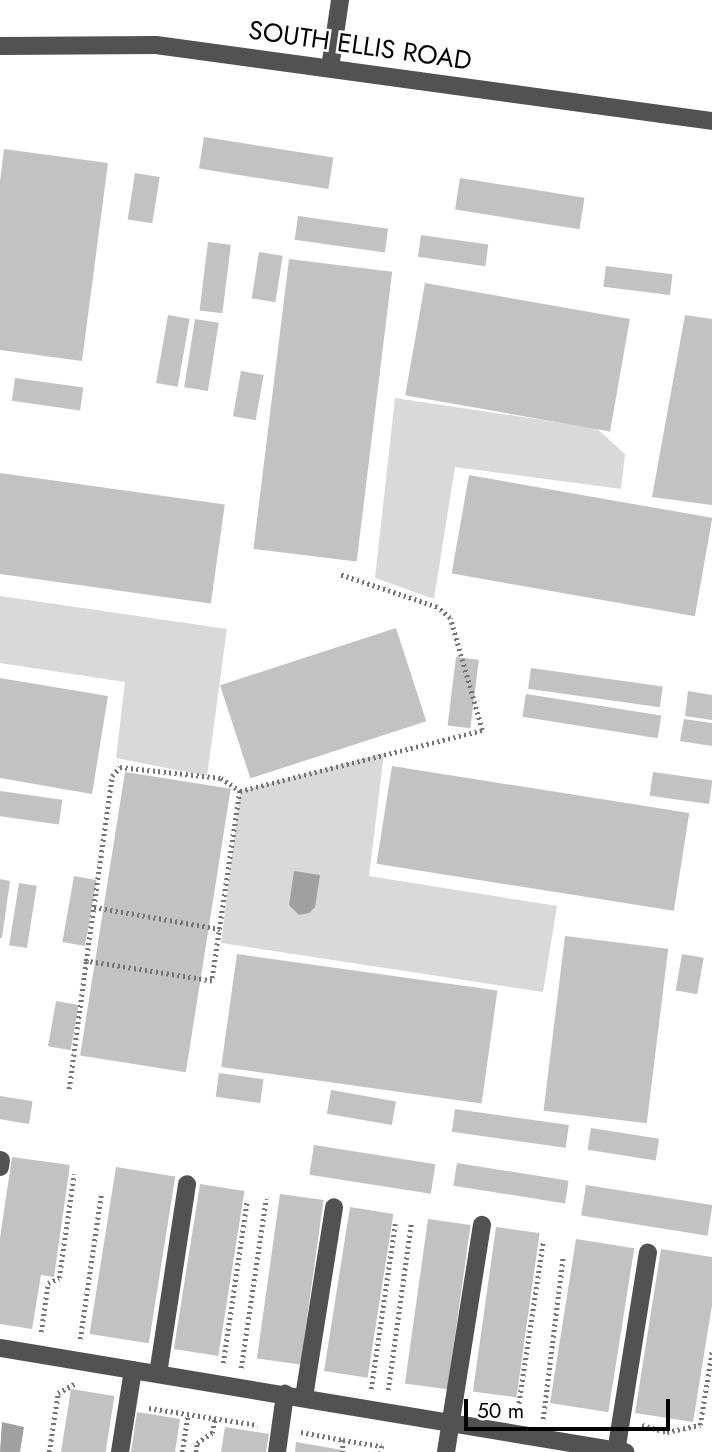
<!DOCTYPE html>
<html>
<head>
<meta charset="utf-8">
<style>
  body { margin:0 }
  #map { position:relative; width:712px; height:1452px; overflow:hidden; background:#fff; font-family:Jost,sans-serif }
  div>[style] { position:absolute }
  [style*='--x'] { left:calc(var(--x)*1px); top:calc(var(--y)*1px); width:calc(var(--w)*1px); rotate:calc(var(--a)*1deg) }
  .green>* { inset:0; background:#d9d9d9 }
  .water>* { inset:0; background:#a0a0a0 }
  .building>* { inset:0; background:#c2c2c2; transform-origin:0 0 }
  .path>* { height:4.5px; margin-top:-2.25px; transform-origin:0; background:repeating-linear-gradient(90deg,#747474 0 2px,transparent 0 5.5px) }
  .minor>* { height:18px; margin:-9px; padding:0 9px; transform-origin:9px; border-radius:9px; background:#525252 }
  span { translate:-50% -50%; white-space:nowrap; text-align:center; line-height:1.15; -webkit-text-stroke:5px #fff; paint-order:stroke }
  .street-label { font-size:26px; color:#000 }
  .scale { position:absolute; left:464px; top:1399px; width:206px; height:32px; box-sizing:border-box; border:4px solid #000; border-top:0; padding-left:9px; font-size:21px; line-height:24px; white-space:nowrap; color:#000; -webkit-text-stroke:5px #fff; paint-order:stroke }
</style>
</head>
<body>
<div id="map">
  <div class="green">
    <div style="clip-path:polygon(395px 398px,596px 428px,625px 454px,621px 489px,455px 467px,434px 599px,375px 578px)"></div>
    <div style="clip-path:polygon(0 596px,227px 629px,207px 776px,116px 758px,125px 682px,0 663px)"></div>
    <div style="clip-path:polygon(384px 753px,369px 876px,557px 906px,543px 992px,221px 943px,240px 791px)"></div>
  </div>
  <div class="water">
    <div style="clip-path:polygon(294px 871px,320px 875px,315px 907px,309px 913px,299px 915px,289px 905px)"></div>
    <div style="clip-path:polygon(2px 1422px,24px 1427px,20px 1452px,0 1452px)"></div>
  </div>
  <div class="building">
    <div style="left:204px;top:137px;width:131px;height:32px;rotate:9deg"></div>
    <div style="clip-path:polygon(4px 149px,108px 163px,82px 361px,0 350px,0 181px)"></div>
    <div style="left:135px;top:173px;width:25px;height:47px;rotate:9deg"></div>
    <div style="left:460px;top:178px;width:126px;height:32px;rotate:9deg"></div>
    <div style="left:298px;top:216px;width:91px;height:24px;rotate:8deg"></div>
    <div style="left:421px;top:235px;width:68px;height:22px;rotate:8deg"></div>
    <div style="left:208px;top:242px;width:23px;height:69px;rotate:7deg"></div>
    <div style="left:259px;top:252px;width:24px;height:47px;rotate:9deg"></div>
    <div style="left:289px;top:259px;width:104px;height:292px;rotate:7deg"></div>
    <div style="left:606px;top:266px;width:67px;height:21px;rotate:7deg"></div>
    <div style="left:425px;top:283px;width:208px;height:114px;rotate:10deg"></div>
    <div style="left:168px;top:315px;width:22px;height:69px;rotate:10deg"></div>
    <div style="clip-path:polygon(685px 315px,712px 319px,712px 505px,652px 497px)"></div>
    <div style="left:195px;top:319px;width:24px;height:69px;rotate:9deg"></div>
    <div style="left:241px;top:371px;width:23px;height:46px;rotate:10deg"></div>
    <div style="left:15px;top:378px;width:69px;height:23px;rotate:8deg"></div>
    <div style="left:0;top:473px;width:227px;height:100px;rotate:8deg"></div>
    <div style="left:469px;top:475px;width:247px;height:100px;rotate:10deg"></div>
    <div style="left:396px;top:628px;width:98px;height:185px;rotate:72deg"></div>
    <div style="left:456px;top:657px;width:23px;height:69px;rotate:7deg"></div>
    <div style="left:531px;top:668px;width:133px;height:21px;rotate:8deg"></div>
    <div style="clip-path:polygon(0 678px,108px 696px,92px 794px,0 778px)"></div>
    <div style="clip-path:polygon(688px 691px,712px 695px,712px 720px,685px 716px)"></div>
    <div style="left:526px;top:694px;width:137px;height:23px;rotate:9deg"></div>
    <div style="clip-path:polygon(684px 719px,712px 723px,712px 746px,680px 741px)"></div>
    <div style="left:392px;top:766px;width:301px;height:99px;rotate:9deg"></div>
    <div style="left:125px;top:772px;width:107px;height:287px;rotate:9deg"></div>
    <div style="left:653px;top:772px;width:60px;height:24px;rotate:8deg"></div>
    <div style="left:0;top:791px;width:63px;height:25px;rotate:8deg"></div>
    <div style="left:74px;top:876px;width:23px;height:67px;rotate:10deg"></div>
    <div style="clip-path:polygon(0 879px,10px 881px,2px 938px,0 938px)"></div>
    <div style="left:19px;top:883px;width:18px;height:63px;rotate:9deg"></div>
    <div style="left:565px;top:936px;width:104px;height:176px;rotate:7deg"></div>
    <div style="left:237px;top:954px;width:263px;height:114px;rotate:8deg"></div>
    <div style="left:682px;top:954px;width:22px;height:37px;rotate:10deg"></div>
    <div style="left:56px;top:1001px;width:23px;height:46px;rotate:10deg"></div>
    <div style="left:219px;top:1073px;width:45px;height:24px;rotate:8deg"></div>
    <div style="left:331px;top:1090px;width:66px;height:24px;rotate:10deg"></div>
    <div style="left:0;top:1096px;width:33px;height:23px;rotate:9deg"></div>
    <div style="left:455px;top:1109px;width:115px;height:23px;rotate:8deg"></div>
    <div style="left:591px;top:1128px;width:69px;height:22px;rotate:9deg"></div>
    <div style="left:314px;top:1145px;width:123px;height:30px;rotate:9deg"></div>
    <div style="clip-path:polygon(12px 1157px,70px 1165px,54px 1277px,41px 1275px,32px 1329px,0 1324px,0 1238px)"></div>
    <div style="left:457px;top:1163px;width:113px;height:23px;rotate:9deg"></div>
    <div style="left:116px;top:1167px;width:60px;height:169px;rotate:9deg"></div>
    <div style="left:200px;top:1184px;width:45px;height:167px;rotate:9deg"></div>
    <div style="left:586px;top:1185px;width:128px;height:31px;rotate:9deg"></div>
    <div style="left:280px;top:1194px;width:44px;height:166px;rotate:8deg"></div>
    <div style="left:350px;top:1207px;width:44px;height:166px;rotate:9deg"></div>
    <div style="left:428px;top:1219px;width:43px;height:166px;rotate:8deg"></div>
    <div style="left:496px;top:1227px;width:44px;height:166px;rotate:8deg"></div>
    <div style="left:576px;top:1239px;width:59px;height:166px;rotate:9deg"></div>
    <div style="clip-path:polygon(661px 1249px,712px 1257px,712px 1305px,693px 1422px,635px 1413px)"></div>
    <div style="left:71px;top:1389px;width:44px;height:64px;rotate:9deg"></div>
    <div style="clip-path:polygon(137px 1412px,180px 1419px,175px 1452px,131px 1452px)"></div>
    <div style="clip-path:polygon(225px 1427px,269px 1434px,266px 1452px,221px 1452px)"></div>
    <div style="clip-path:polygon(296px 1442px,342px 1450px,342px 1452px,295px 1452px)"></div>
  </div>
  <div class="path">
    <div style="--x:240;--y:791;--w:250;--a:-14.1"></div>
    <div style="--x:482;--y:730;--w:116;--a:-105.9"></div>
    <div style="--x:450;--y:618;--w:17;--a:-140"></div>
    <div style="--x:437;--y:607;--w:104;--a:-161.6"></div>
    <div style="--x:94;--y:907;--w:128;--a:9.9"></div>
    <div style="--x:69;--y:1089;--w:129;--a:-82.4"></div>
    <div style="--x:86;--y:961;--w:187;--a:-82"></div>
    <div style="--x:112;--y:776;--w:12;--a:-48"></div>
    <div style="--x:120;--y:767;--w:102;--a:6.2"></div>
    <div style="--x:221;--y:778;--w:23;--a:34"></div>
    <div style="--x:240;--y:791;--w:192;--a:98.4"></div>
    <div style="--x:212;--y:981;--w:128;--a:-171"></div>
    <div style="--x:41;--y:1332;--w:49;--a:-81.9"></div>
    <div style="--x:48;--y:1283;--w:12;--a:-24"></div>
    <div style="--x:59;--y:1278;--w:105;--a:-81.8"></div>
    <div style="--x:80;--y:1339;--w:146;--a:-81.7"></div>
    <div style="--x:223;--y:1363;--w:164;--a:-81.6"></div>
    <div style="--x:241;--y:1368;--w:171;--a:-81.6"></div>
    <div style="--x:371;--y:1389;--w:167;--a:-81.7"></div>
    <div style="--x:388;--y:1390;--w:168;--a:-82.1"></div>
    <div style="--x:149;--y:1408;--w:110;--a:8.9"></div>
    <div style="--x:517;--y:1414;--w:174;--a:-81.4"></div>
    <div style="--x:543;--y:1419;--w:164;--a:-83"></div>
    <div style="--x:642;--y:1425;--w:26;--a:16"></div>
    <div style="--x:667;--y:1432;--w:34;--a:-12"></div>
    <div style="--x:700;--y:1425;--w:75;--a:-80.8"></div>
    <div style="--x:301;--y:1432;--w:43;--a:10.8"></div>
    <div style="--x:343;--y:1440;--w:12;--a:90"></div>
    <div style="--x:343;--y:1440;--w:39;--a:9"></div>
    <div style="--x:382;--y:1446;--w:6;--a:99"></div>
    <div style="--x:49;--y:1452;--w:60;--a:-81.3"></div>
    <div style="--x:58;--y:1393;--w:21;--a:-29"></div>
    <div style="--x:182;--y:1452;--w:38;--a:-81"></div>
    <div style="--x:196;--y:1452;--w:9;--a:-84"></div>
    <div style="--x:197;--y:1443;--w:18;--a:-34"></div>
    <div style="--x:212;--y:1433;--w:15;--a:-79"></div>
  </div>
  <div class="minor">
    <div style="--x:0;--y:46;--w:156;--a:-0.4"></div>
    <div style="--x:156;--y:45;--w:561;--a:7.78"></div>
    <div style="--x:330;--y:68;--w:69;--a:-81.6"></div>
    <div style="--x:0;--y:1167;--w:7;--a:-82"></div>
    <div style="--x:0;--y:1348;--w:634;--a:9.45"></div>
    <div style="--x:158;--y:1374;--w:192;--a:-81.3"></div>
    <div style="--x:304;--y:1397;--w:192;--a:-81"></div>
    <div style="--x:120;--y:1452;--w:83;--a:-81"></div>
    <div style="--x:277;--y:1452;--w:59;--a:-82.1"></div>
    <div style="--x:446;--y:1452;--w:230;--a:-81"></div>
    <div style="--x:616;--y:1452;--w:202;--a:-80.9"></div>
  </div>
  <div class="street-label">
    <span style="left:360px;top:46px;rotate:8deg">SOUTH ELLIS ROAD</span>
  </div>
  <div class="scale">50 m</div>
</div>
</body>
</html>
